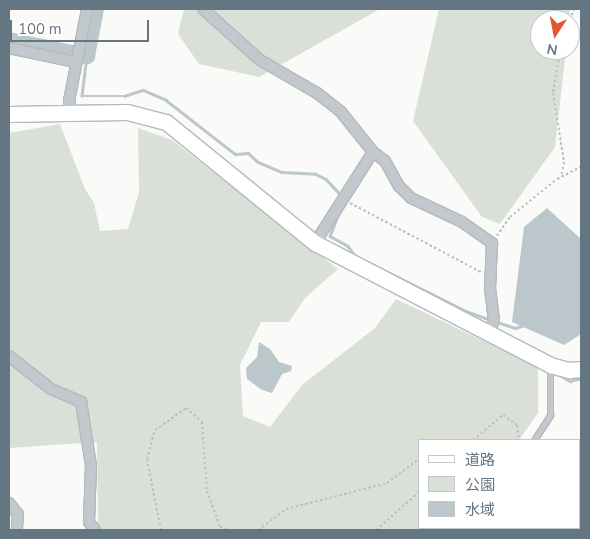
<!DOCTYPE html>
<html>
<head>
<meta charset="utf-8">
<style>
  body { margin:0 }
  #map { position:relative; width:590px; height:539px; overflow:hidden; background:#fafaf8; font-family:"Nunito Sans","Noto Sans JP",sans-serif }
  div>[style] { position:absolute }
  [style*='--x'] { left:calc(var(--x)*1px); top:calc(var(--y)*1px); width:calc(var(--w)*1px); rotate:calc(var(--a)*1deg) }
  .green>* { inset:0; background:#dadfd7 }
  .water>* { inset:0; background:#bbc7cb }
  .stream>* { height:2.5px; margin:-1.25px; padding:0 1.25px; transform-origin:1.25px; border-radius:1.25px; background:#bbc7cb }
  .river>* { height:16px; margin:-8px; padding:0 8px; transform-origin:8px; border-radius:8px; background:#bbc7cb }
  .path>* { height:2px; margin-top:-1px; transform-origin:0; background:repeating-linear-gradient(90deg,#bbbfc2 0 2.5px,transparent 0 5px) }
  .roads { filter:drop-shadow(1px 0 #b3babf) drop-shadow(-1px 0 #b3babf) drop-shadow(0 1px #b3babf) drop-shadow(0 -1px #b3babf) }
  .lane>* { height:5px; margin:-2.5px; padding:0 2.5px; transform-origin:2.5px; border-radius:2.5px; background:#c3c8cc }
  .street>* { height:10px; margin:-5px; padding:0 5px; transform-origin:5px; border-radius:5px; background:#c3c8cc }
  .secondary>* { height:15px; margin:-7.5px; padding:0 7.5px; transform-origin:7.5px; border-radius:7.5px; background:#fff }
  span { translate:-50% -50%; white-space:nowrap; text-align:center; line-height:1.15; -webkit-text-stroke:5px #fff; paint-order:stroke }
  .frame { position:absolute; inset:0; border:10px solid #657683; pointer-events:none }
  .legend { position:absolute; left:418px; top:439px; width:162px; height:90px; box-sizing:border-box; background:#fff; border:1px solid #c1c8cd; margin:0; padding:6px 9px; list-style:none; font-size:15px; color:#657683 }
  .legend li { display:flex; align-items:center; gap:10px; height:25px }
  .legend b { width:25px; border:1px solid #c1c8cd }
  .north { position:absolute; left:530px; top:10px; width:50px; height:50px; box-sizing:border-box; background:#fff; border:1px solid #c1c8cd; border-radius:50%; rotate:191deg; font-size:14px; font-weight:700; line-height:20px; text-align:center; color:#657683 }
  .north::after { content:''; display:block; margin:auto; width:18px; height:22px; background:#e4572e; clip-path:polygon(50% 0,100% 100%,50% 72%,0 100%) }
  .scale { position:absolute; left:10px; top:20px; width:139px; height:22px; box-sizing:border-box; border:2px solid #657683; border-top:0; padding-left:6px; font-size:15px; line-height:18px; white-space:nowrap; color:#657683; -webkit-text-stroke:4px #fff; paint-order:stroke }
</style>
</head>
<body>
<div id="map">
  <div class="green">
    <div style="clip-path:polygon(184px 9px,380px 9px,259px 77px,199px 64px,178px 34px)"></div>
    <div style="clip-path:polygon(439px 9px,570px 9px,569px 20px,540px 20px,540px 50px,566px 50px,555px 147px,500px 224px,482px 217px,413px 121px)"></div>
    <div style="clip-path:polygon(60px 124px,85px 189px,94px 203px,100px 231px,128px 229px,139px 192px,138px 128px,172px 140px,338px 269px,305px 298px,289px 322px,261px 322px,240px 365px,243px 416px,270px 427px,302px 385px,375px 328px,396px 299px,538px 367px,538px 413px,519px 440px,419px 440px,419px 528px,459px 528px,457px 530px,93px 530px,98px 521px,97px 442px,9px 448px,9px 133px)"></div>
  </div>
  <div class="water">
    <div style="clip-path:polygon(547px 208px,581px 239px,581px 334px,564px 345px,512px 322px,524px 227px)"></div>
    <div style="clip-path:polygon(259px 342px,270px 349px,279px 362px,292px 366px,291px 371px,282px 374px,272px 393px,262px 390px,247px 379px,246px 368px,257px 357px)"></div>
  </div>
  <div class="stream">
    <div style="--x:87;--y:56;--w:40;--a:97.1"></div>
    <div style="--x:82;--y:96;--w:42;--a:0"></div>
    <div style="--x:124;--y:96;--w:20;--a:-18"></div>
    <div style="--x:143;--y:90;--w:25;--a:23"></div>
    <div style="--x:166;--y:100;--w:88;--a:38"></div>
    <div style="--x:235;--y:154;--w:13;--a:-4"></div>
    <div style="--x:248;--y:153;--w:13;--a:42"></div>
    <div style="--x:258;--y:162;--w:25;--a:23"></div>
    <div style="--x:281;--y:172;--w:35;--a:3"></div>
    <div style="--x:316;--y:174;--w:11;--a:27"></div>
    <div style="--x:326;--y:179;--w:22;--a:47"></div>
    <div style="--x:341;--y:208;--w:30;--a:111"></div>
    <div style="--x:330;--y:236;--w:21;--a:29"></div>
    <div style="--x:348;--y:246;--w:14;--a:54"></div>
    <div style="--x:366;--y:261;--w:112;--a:26.6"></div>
    <div style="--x:466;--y:311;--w:27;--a:20"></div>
    <div style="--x:497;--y:322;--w:19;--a:18"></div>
    <div style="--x:515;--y:328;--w:10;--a:-17"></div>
    <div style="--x:560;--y:375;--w:12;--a:31"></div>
    <div style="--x:570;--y:381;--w:11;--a:-15"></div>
    <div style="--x:579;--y:477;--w:3;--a:-45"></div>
    <div style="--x:528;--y:530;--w:2;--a:-63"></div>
  </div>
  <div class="river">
    <div style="--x:9;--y:40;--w:80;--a:11.6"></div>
    <div style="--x:87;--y:56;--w:48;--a:-79.2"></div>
  </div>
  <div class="path">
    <div style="--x:570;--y:20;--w:12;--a:-70"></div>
    <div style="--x:560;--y:50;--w:44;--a:99.2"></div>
    <div style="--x:553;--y:93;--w:70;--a:80.9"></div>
    <div style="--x:564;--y:162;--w:15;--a:101"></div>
    <div style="--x:350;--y:203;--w:148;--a:27.8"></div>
    <div style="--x:497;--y:236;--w:23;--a:-56"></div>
    <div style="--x:510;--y:217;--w:60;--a:-39"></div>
    <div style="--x:557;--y:179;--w:27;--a:-27"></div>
    <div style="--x:443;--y:440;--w:1;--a:0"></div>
    <div style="--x:473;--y:440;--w:39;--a:-40"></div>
    <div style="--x:503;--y:415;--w:17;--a:36"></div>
    <div style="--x:517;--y:425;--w:15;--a:82"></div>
    <div style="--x:161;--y:530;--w:72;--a:-101.2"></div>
    <div style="--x:147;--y:459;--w:30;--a:-75"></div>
    <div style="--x:155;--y:430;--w:38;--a:-35"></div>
    <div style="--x:186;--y:408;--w:21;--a:41"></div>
    <div style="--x:202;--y:422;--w:69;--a:85.9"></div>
    <div style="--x:207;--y:491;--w:38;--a:70"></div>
    <div style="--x:220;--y:527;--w:11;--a:15"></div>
    <div style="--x:258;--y:530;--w:35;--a:-37"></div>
    <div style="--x:286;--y:509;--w:104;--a:-14.4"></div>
    <div style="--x:387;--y:483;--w:40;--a:-37"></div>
    <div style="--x:376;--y:530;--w:57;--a:-41.5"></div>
  </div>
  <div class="roads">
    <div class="lane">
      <div style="--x:534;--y:440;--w:30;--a:-57"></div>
      <div style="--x:550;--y:415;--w:47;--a:-90"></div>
      <div style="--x:469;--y:530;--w:4;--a:-34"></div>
    </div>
    <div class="street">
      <div style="--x:203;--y:9;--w:76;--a:41.8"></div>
      <div style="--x:260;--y:60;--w:66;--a:30.1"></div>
      <div style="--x:317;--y:93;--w:31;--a:38"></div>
      <div style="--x:341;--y:112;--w:51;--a:51.3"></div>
      <div style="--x:373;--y:152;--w:15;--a:37"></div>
      <div style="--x:385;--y:161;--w:29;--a:61"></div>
      <div style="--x:399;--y:186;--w:17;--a:45"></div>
      <div style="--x:411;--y:198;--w:56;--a:25.2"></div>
      <div style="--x:462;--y:222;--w:37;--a:35"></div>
      <div style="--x:492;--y:243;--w:45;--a:92.5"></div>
      <div style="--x:490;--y:288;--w:31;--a:83"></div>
      <div style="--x:494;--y:319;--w:17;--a:107"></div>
      <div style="--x:9;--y:48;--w:67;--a:12"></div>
      <div style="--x:72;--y:113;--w:12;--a:-104"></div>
      <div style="--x:69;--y:101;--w:94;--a:-78.9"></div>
      <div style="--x:315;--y:243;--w:108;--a:-57.5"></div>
      <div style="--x:9;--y:356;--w:53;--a:38.2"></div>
      <div style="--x:51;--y:389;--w:33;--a:23"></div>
      <div style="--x:81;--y:402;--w:64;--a:81"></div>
      <div style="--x:91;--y:465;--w:57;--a:92"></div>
      <div style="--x:89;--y:522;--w:10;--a:53"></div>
      <div style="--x:9;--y:503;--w:14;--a:51"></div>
      <div style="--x:18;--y:514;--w:16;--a:94"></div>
    </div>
    <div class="secondary">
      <div style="--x:9;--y:114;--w:118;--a:-1"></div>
      <div style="--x:127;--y:112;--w:40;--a:14.4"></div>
      <div style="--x:166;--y:122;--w:192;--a:39.1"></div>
      <div style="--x:315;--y:243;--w:265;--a:27.4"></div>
      <div style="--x:550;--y:365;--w:20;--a:15"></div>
      <div style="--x:569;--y:370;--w:12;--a:-5"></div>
    </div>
  </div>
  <div class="frame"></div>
  <ul class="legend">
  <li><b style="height:6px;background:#fff"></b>道路</li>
  <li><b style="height:14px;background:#dadfd7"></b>公園</li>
  <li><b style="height:14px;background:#bbc7cb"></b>水域</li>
  </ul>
  <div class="north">N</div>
  <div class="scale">100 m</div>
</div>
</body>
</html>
